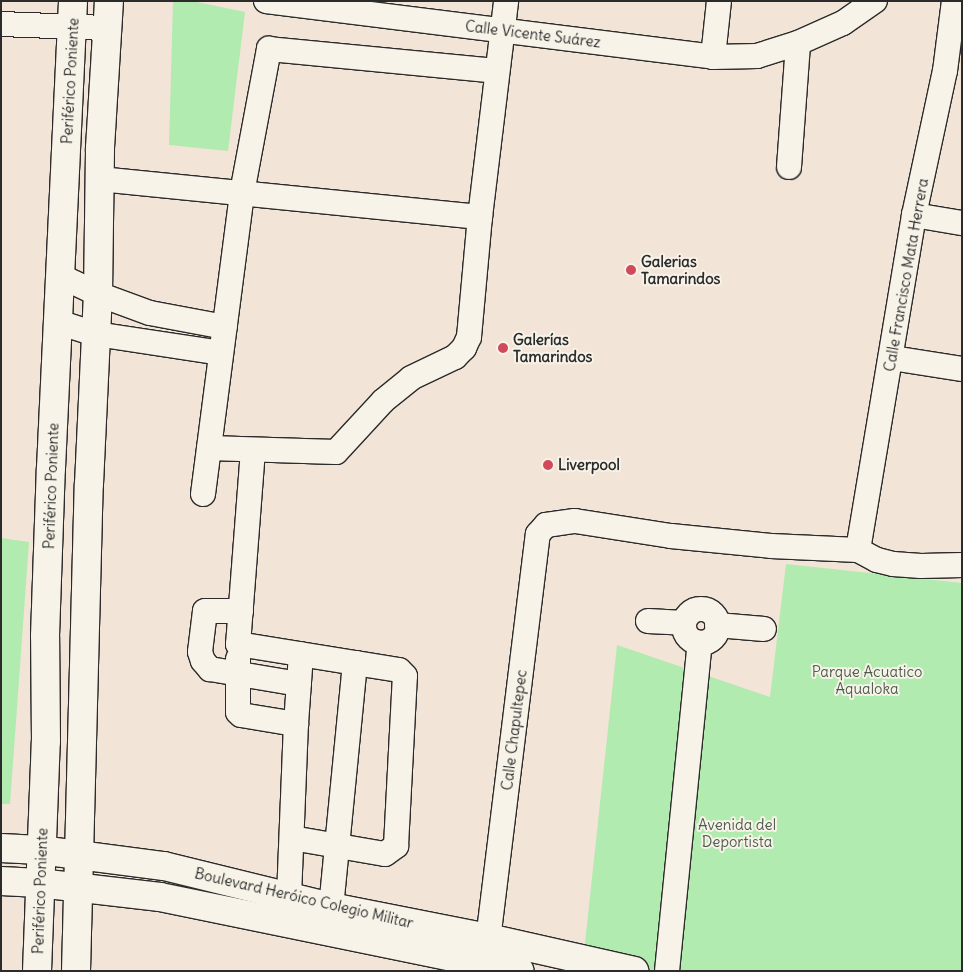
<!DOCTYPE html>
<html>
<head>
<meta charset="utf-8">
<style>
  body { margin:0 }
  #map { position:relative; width:963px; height:972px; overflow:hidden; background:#f2e4d7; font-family:Delius,sans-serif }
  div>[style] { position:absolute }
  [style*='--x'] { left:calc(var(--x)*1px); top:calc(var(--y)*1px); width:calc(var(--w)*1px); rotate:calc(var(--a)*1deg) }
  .green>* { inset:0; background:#b1ebaf }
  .roads { filter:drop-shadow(1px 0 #2b2b2b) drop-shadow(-1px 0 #2b2b2b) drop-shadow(0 1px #2b2b2b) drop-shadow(0 -1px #2b2b2b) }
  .minor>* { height:24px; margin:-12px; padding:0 12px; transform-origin:12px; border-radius:12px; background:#f7f3e8 }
  .minor>.ring { margin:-12px; padding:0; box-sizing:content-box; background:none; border:24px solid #f7f3e8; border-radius:50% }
  .major>* { height:28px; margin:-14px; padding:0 14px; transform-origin:14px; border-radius:14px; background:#f7f3e8 }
  .dots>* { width:14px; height:14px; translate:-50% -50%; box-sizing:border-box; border:2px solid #f7f3e8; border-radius:50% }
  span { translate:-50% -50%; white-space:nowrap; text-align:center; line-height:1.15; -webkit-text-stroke:4px #f7f3e8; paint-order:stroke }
  .street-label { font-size:15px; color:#2b2b2b }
  .poi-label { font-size:15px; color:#2b2b2b; font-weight:700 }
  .left { translate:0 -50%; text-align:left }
  .park-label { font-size:15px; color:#4c5b4c }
  .frame { position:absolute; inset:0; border:2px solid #2b2b2b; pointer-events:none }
</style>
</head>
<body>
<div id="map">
  <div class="green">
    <div style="clip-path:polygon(173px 1px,192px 1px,245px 12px,228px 151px,169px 145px)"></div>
    <div style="clip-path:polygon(1px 538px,29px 542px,10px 804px,1px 804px)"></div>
    <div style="clip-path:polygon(786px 564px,962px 583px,962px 971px,582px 971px,617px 645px,770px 697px)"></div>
  </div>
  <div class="roads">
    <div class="minor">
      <div style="--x:266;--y:1;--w:450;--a:7.1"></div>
      <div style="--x:713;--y:57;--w:44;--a:-1.3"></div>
      <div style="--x:757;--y:56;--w:43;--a:-17.6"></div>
      <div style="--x:798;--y:43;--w:49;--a:-24"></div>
      <div style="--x:843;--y:23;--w:39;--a:-35"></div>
      <div style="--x:1;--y:24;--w:106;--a:2.2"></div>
      <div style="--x:713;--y:57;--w:56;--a:-83.9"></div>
      <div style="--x:789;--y:167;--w:124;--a:-85.8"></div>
      <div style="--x:99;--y:179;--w:383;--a:5.7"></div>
      <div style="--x:480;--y:217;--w:218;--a:-83.1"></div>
      <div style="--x:914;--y:215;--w:49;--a:9.5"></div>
      <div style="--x:60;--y:276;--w:42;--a:25.3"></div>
      <div style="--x:98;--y:294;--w:55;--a:20.1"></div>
      <div style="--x:150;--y:313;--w:76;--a:10.6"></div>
      <div style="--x:58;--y:322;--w:40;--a:18"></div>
      <div style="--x:96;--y:334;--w:126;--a:8.6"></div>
      <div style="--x:892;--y:358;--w:71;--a:8.9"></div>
      <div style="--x:209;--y:448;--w:127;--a:1.8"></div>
      <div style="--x:336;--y:452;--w:69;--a:-47.3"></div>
      <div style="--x:383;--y:401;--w:36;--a:-39"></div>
      <div style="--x:411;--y:378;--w:49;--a:-25.5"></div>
      <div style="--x:455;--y:357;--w:13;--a:-45"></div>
      <div style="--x:464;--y:348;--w:12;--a:-66"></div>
      <div style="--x:469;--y:337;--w:121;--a:-84.8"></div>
      <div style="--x:253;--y:450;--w:195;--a:94.4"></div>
      <div style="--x:238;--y:644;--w:119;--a:9.2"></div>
      <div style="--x:355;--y:663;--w:245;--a:95.6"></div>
      <div style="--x:203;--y:494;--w:304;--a:-82.6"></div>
      <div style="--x:242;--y:193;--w:147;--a:-79.4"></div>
      <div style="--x:269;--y:49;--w:229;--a:5.5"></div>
      <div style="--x:858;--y:550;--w:340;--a:-80.5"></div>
      <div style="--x:914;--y:215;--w:147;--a:-77.9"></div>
      <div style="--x:945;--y:71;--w:71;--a:-82.7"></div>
      <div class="ring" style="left:684px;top:609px;width:10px;height:10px"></div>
      <div style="--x:241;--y:611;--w:36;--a:180"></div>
      <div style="--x:205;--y:611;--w:41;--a:97"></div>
      <div style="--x:200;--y:652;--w:9;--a:72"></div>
      <div style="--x:203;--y:661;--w:11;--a:49"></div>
      <div style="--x:210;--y:669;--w:90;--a:9.6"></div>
      <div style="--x:648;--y:621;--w:36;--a:3"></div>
      <div style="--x:717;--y:625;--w:47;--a:4.9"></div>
      <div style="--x:238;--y:659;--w:53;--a:90"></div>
      <div style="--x:238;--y:712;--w:4;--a:45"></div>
      <div style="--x:241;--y:715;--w:56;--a:9.3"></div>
      <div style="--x:292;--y:838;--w:94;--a:9.8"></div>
      <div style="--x:385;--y:854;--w:14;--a:-36"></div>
      <div style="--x:396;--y:846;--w:170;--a:-87"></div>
      <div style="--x:405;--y:676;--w:8;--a:-135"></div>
      <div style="--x:399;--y:670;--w:45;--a:-171"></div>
      <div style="--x:289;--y:897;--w:173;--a:-87.7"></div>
      <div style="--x:296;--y:724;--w:70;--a:-85.9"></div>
      <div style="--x:486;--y:956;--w:425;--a:-83"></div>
      <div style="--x:538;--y:534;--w:12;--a:-48"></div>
      <div style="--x:546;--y:525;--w:29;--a:-8"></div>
      <div style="--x:575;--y:521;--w:97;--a:8.9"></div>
      <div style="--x:671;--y:536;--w:100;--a:5.7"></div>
      <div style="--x:771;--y:546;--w:87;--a:2.6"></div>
      <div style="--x:858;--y:550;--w:21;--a:28"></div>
      <div style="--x:877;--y:560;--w:16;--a:14"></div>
      <div style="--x:893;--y:564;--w:28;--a:4"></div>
      <div style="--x:921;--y:566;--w:41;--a:-1.4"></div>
      <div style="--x:667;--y:971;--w:330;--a:-84.3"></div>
    </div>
    <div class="major">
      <div style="--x:1;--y:848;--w:39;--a:3"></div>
      <div style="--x:40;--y:850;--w:125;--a:7.4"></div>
      <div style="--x:164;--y:866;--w:172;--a:13.8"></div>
      <div style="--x:331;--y:907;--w:160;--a:11.2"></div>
      <div style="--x:488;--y:938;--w:150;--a:12.7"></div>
      <div style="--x:1;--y:881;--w:38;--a:3"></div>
      <div style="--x:39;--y:883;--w:122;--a:6.6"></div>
      <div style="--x:160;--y:897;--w:367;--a:11.6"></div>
      <div style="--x:37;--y:971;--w:230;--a:-87.8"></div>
      <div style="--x:46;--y:741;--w:105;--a:-90.5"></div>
      <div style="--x:45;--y:636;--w:168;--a:-88"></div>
      <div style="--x:51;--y:468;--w:468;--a:-87.3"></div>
      <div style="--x:76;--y:971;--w:487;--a:-88.5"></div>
      <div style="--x:89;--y:484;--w:190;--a:-87.3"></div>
      <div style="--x:98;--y:294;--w:146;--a:-89.2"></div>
      <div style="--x:100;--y:148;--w:147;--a:-86.5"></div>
    </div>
  </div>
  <div class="dots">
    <div style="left:631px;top:270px;background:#d1495b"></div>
    <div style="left:503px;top:348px;background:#d1495b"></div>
    <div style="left:548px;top:465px;background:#d1495b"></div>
  </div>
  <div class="street-label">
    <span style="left:533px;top:34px;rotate:7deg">Calle Vicente Suárez</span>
    <span style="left:70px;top:81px;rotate:-87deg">Periférico Poniente</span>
    <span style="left:906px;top:275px;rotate:-80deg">Calle Francisco Mata Herrera</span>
    <span style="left:51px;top:486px;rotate:-88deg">Periférico Poniente</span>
    <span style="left:514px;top:730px;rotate:-83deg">Calle Chapultepec</span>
    <span style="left:40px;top:891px;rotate:-88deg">Periférico Poniente</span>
    <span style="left:304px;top:898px;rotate:13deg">Boulevard Heróico Colegio Militar</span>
  </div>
  <div class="poi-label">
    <span class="left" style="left:641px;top:270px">Galerias<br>Tamarindos</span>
    <span class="left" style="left:513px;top:348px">Galerías<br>Tamarindos</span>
    <span class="left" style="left:558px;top:465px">Liverpool</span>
  </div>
  <div class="park-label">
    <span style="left:867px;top:680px">Parque Acuatico<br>Aqualoka</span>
    <span style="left:737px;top:833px">Avenida del<br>Deportista</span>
  </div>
  <div class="frame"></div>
</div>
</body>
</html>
